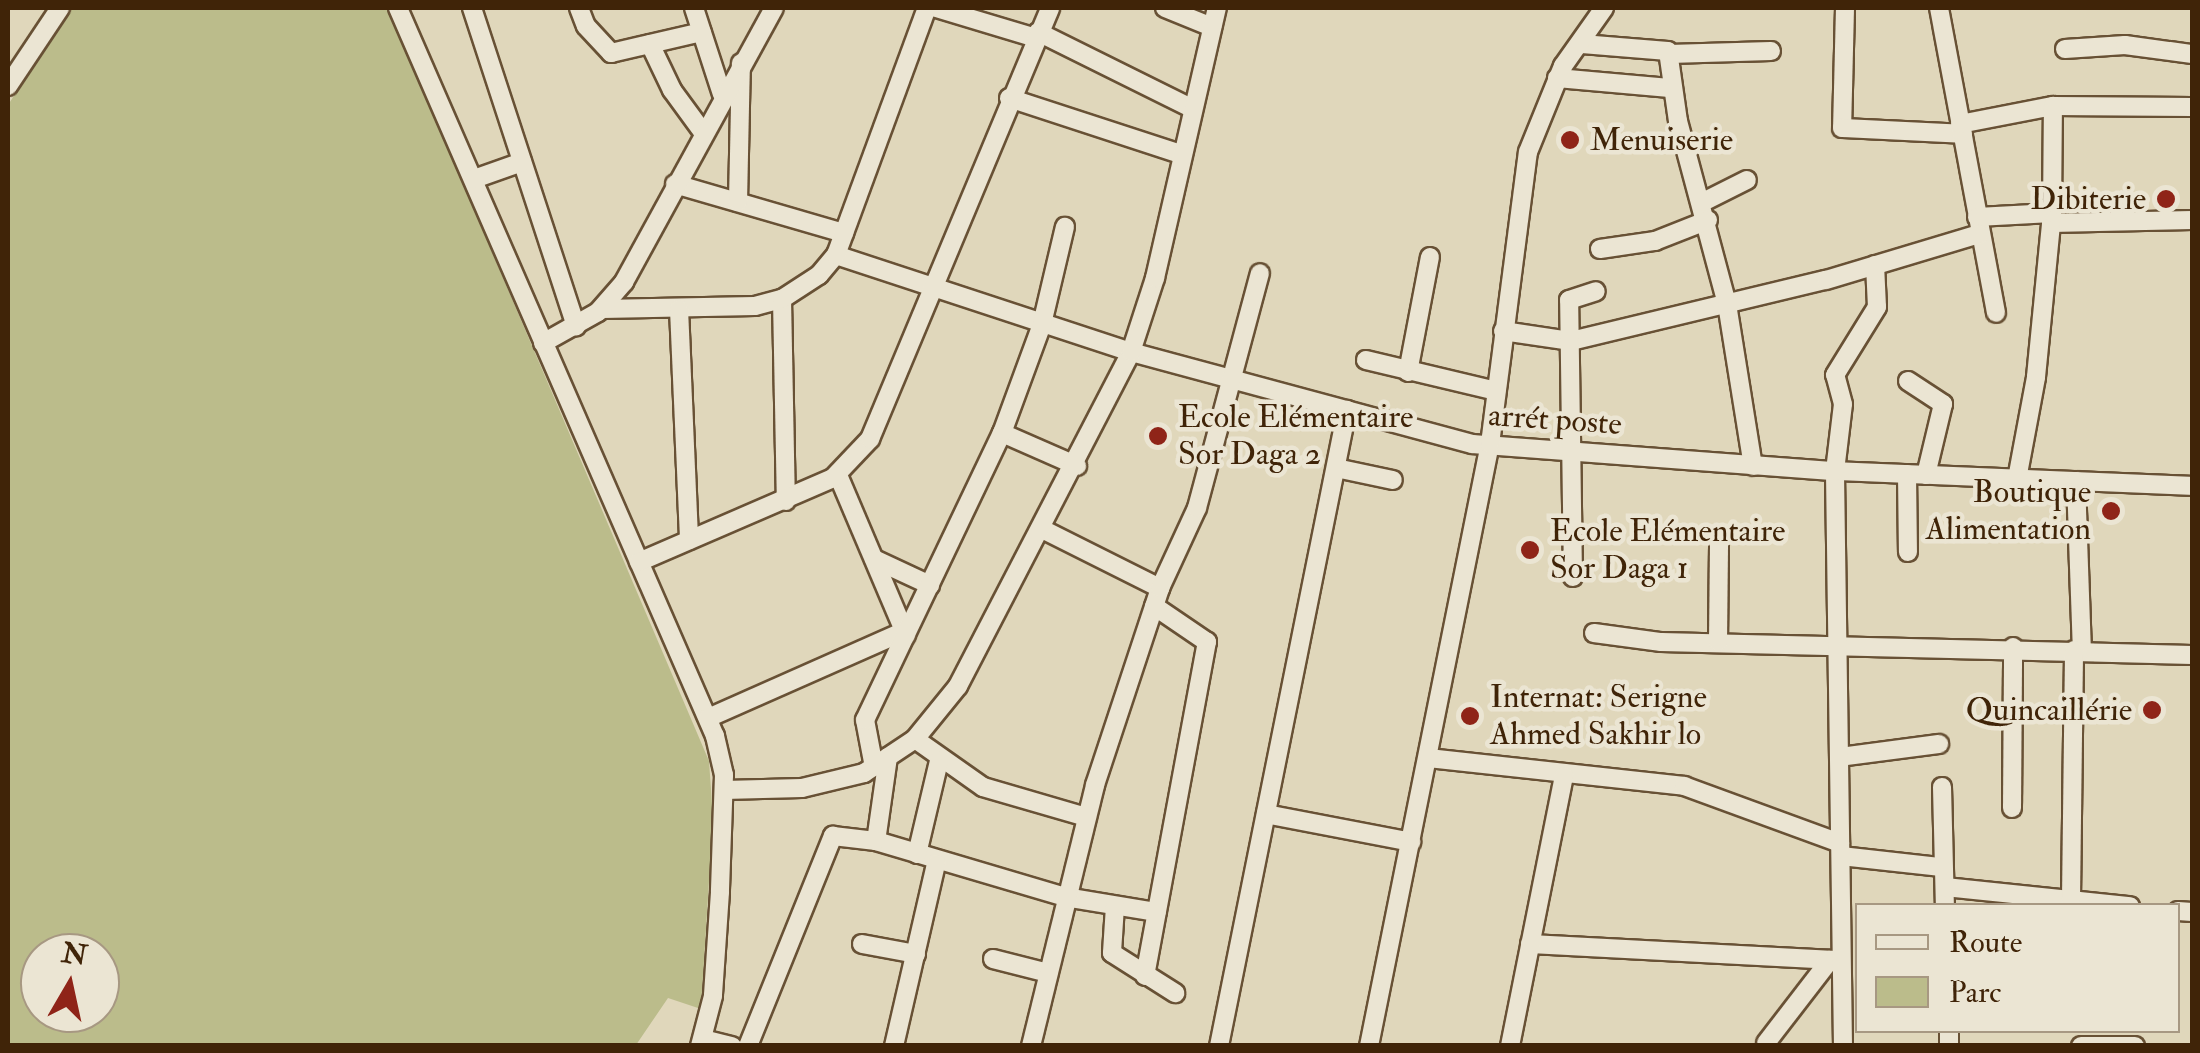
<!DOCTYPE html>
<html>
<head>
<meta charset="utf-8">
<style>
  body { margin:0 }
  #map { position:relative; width:2200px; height:1053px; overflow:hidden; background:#e0d7bb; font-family:"IM FELL Double Pica",serif }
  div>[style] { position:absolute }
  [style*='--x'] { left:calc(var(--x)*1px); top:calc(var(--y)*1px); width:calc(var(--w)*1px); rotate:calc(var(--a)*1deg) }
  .green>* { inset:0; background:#bbbc8b }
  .roads { filter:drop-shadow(2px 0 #685135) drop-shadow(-2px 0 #685135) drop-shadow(0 2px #685135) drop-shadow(0 -2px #685135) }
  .minor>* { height:18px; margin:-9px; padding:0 9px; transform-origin:9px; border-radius:9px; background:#ebe5d3 }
  .dots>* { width:28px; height:28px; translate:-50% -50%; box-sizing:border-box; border:5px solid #ebe5d3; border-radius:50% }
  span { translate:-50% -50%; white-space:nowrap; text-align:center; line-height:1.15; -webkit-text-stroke:9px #ebe5d3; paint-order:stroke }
  .poi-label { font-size:32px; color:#402408 }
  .left { translate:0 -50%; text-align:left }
  .right { translate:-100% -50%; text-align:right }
  .street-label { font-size:32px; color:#402408 }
  .frame { position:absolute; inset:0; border:10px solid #402408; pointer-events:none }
  .legend { position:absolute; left:1855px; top:903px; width:325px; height:130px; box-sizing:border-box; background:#ebe5d3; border:2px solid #a79882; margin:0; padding:12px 18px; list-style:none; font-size:30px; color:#402408 }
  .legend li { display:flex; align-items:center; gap:20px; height:50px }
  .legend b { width:50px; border:2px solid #a79882 }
  .north { position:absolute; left:20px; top:933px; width:100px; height:100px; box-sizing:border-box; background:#ebe5d3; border:2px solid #a79882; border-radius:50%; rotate:9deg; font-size:28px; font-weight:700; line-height:40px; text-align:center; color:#402408 }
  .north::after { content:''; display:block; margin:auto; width:35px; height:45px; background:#8f2418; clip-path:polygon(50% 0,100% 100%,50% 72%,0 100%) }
</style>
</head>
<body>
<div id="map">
  <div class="green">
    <div style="clip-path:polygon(evenodd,70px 8px,388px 8px,709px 761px,713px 817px,701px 1009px,668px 998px,636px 1045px,8px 1046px,8px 105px,70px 8px,40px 953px,100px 953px,100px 1013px,40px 1013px,40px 953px)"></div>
  </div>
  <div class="roads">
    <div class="minor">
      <div style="--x:398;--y:8;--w:794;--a:66.47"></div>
      <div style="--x:715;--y:736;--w:40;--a:77"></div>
      <div style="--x:724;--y:775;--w:117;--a:92"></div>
      <div style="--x:720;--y:892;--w:104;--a:93.9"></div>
      <div style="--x:713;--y:996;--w:52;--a:104.6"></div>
      <div style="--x:472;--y:8;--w:335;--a:71.9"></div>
      <div style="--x:579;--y:8;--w:19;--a:69"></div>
      <div style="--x:586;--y:26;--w:37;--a:47"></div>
      <div style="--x:611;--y:53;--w:93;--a:-13"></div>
      <div style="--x:694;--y:8;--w:90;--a:72"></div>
      <div style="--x:936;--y:8;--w:104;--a:16.7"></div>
      <div style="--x:1165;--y:8;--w:51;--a:22"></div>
      <div style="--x:1845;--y:8;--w:120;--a:91.4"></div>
      <div style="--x:1842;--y:128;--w:121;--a:2.8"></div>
      <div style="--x:1939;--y:8;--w:310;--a:79.4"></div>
      <div style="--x:1038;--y:32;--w:171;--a:26.4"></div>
      <div style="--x:650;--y:44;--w:51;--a:64.4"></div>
      <div style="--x:672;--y:90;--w:51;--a:53.8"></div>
      <div style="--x:1582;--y:44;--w:86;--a:4.7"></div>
      <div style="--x:1668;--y:51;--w:71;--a:81.9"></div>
      <div style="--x:1678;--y:121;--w:189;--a:75"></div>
      <div style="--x:1727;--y:304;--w:164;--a:80.9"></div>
      <div style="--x:2065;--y:49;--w:60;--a:-3.8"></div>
      <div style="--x:2125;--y:45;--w:68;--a:7.7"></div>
      <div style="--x:1669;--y:54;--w:102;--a:-1.7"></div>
      <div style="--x:1557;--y:78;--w:113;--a:5.1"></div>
      <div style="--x:8;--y:86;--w:94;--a:-56.3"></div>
      <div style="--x:1009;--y:98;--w:180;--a:18.1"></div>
      <div style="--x:1960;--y:124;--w:95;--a:-11"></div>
      <div style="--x:2053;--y:106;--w:139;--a:0.4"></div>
      <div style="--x:474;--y:179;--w:51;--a:-19.5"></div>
      <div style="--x:675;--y:184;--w:176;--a:16.2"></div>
      <div style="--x:738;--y:202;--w:139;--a:-88.8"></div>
      <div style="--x:1703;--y:202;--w:49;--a:-26.6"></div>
      <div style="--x:1977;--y:217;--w:75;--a:-3.1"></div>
      <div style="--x:2051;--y:223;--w:141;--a:-1.2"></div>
      <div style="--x:1600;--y:249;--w:56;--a:-8.3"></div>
      <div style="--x:1655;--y:241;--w:57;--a:-21.6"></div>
      <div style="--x:836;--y:255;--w:311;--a:18.2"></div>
      <div style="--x:1131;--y:352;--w:353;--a:15.1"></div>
      <div style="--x:1472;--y:444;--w:364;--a:4.3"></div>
      <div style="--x:1835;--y:471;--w:357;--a:2.4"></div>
      <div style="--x:782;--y:299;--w:202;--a:88.9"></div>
      <div style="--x:602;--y:309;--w:153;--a:-1.1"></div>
      <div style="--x:755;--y:306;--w:28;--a:-15"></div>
      <div style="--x:782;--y:299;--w:44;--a:-33"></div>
      <div style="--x:819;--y:275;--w:26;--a:-50"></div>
      <div style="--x:836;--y:255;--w:263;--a:-69.8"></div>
      <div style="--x:679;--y:309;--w:231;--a:87.5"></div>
      <div style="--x:1503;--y:331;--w:69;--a:8.4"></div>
      <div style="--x:1571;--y:341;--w:262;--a:-13.5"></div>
      <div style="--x:1826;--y:280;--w:160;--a:-16.7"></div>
      <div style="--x:543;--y:343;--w:63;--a:-29.4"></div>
      <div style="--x:598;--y:312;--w:40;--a:-49"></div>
      <div style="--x:624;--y:282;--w:312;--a:-61.3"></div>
      <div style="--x:1366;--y:360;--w:134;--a:13.4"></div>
      <div style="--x:1408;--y:372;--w:117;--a:-79.2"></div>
      <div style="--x:1908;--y:381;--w:42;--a:33.3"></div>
      <div style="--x:1943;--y:404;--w:73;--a:103.5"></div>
      <div style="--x:1002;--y:433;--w:82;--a:23.7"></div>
      <div style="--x:1336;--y:468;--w:58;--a:11.9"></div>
      <div style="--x:1907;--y:474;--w:78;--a:89.3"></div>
      <div style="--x:838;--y:475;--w:174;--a:67"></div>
      <div style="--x:2017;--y:479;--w:104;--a:-79.4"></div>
      <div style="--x:2036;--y:377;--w:165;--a:-84.4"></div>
      <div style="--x:2052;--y:213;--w:107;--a:-89.5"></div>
      <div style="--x:2076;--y:481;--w:169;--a:88"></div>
      <div style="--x:1044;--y:530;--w:130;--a:26.6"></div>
      <div style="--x:874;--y:559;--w:62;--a:24.9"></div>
      <div style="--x:639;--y:562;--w:211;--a:-23.4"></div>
      <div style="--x:833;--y:478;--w:54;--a:-46.5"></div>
      <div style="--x:870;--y:439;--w:467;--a:-67.3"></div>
      <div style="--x:1573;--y:577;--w:277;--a:-90.8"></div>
      <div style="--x:1569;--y:300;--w:28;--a:-18"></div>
      <div style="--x:1594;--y:633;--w:68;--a:7.7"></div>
      <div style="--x:1661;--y:642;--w:531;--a:1.4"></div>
      <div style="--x:1718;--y:642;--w:98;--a:-89.4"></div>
      <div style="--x:708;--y:718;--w:214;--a:-23.9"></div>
      <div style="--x:915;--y:739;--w:83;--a:35.2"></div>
      <div style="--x:983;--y:787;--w:107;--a:16.2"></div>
      <div style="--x:888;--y:757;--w:85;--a:98.1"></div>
      <div style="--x:876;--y:841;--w:197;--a:16.5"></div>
      <div style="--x:1065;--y:897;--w:93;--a:9.3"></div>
      <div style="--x:1840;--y:757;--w:100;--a:-7.5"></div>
      <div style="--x:1428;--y:758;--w:258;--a:6.2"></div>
      <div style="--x:1684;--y:786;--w:166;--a:20.1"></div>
      <div style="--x:874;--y:767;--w:48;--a:-100.8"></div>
      <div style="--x:865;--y:720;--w:318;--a:-64.5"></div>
      <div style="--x:1002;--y:433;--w:116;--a:-69.8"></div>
      <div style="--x:1042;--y:324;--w:100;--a:-76.7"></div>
      <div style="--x:1942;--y:787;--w:119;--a:88.6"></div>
      <div style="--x:724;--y:790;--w:78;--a:-1.5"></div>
      <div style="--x:802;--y:788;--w:64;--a:-13.6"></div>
      <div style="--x:864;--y:773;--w:61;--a:-33.7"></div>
      <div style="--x:915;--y:739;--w:68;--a:-50.9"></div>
      <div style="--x:958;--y:686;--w:376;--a:-62.6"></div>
      <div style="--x:1131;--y:352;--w:78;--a:-72"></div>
      <div style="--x:1155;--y:278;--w:277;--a:-77.1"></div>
      <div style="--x:2012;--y:808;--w:161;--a:-89.6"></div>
      <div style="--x:1266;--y:814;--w:148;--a:10.9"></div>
      <div style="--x:917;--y:854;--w:96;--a:-76.7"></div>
      <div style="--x:1841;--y:856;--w:101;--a:6.3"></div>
      <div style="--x:1945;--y:887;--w:186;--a:5.9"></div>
      <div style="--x:2071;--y:899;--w:249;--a:-89.3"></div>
      <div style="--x:1115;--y:906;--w:47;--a:93.7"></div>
      <div style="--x:1112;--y:953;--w:75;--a:32.4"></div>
      <div style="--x:2178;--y:911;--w:14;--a:4"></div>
      <div style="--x:862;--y:944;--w:55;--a:10.5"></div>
      <div style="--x:1530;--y:944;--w:310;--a:3"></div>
      <div style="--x:993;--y:959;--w:57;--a:14.3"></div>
      <div style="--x:1145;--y:976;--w:340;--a:-79.5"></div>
      <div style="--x:1207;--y:642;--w:64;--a:-145.8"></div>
      <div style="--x:1949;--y:1030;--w:16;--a:90"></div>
      <div style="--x:703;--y:1039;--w:30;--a:14"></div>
      <div style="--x:1766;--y:1043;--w:105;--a:-52.4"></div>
      <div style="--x:748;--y:1046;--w:227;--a:-68"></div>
      <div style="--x:833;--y:836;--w:43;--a:6.6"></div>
      <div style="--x:894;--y:1046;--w:187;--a:-77"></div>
      <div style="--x:1031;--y:1046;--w:269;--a:-76.2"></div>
      <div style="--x:1095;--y:785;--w:207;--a:-71.7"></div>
      <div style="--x:1160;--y:588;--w:88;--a:-65.2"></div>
      <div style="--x:1197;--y:508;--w:243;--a:-75"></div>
      <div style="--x:1219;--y:1046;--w:649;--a:-78.62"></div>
      <div style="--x:1369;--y:1046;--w:614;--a:-78.64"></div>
      <div style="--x:1490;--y:444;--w:294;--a:-82.6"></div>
      <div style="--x:1528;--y:152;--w:93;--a:-67.9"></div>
      <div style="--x:1563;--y:66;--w:71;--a:-54.7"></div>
      <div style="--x:1510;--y:1046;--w:275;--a:-78.7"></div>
      <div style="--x:1843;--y:1046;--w:575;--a:-90.8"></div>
      <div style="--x:1835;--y:471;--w:67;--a:-83.2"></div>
      <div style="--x:1843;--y:404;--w:30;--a:-105"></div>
      <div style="--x:1835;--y:375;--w:80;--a:-58.3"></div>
      <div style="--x:1877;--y:307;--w:42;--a:-92.7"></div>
      <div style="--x:2081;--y:1046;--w:54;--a:0"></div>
    </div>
  </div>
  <div class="dots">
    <div style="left:1570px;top:140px;background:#8f2418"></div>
    <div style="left:2166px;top:199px;background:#8f2418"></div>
    <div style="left:1158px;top:436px;background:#8f2418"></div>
    <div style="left:2111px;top:511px;background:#8f2418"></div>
    <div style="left:1530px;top:550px;background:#8f2418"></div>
    <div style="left:2152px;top:710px;background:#8f2418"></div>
    <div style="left:1470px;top:716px;background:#8f2418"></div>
  </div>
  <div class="poi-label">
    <span class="left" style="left:1590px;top:140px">Menuiserie</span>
    <span class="right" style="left:2146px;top:199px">Dibiterie</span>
    <span class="left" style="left:1178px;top:436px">Ecole Elémentaire<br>Sor Daga 2</span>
    <span class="right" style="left:2091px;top:511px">Boutique<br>Alimentation</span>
    <span class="left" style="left:1550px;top:550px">Ecole Elémentaire<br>Sor Daga 1</span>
    <span class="left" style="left:1490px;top:716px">Internat: Serigne<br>Ahmed Sakhir lo</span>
    <span class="right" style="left:2132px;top:710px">Quincaillérie</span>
  </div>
  <div class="street-label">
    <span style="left:1555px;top:420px;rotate:4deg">arrét poste</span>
  </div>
  <div class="frame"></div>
  <ul class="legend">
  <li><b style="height:12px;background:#ebe5d3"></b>Route</li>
  <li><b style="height:28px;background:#bbbc8b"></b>Parc</li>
  </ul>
  <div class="north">N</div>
</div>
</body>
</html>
